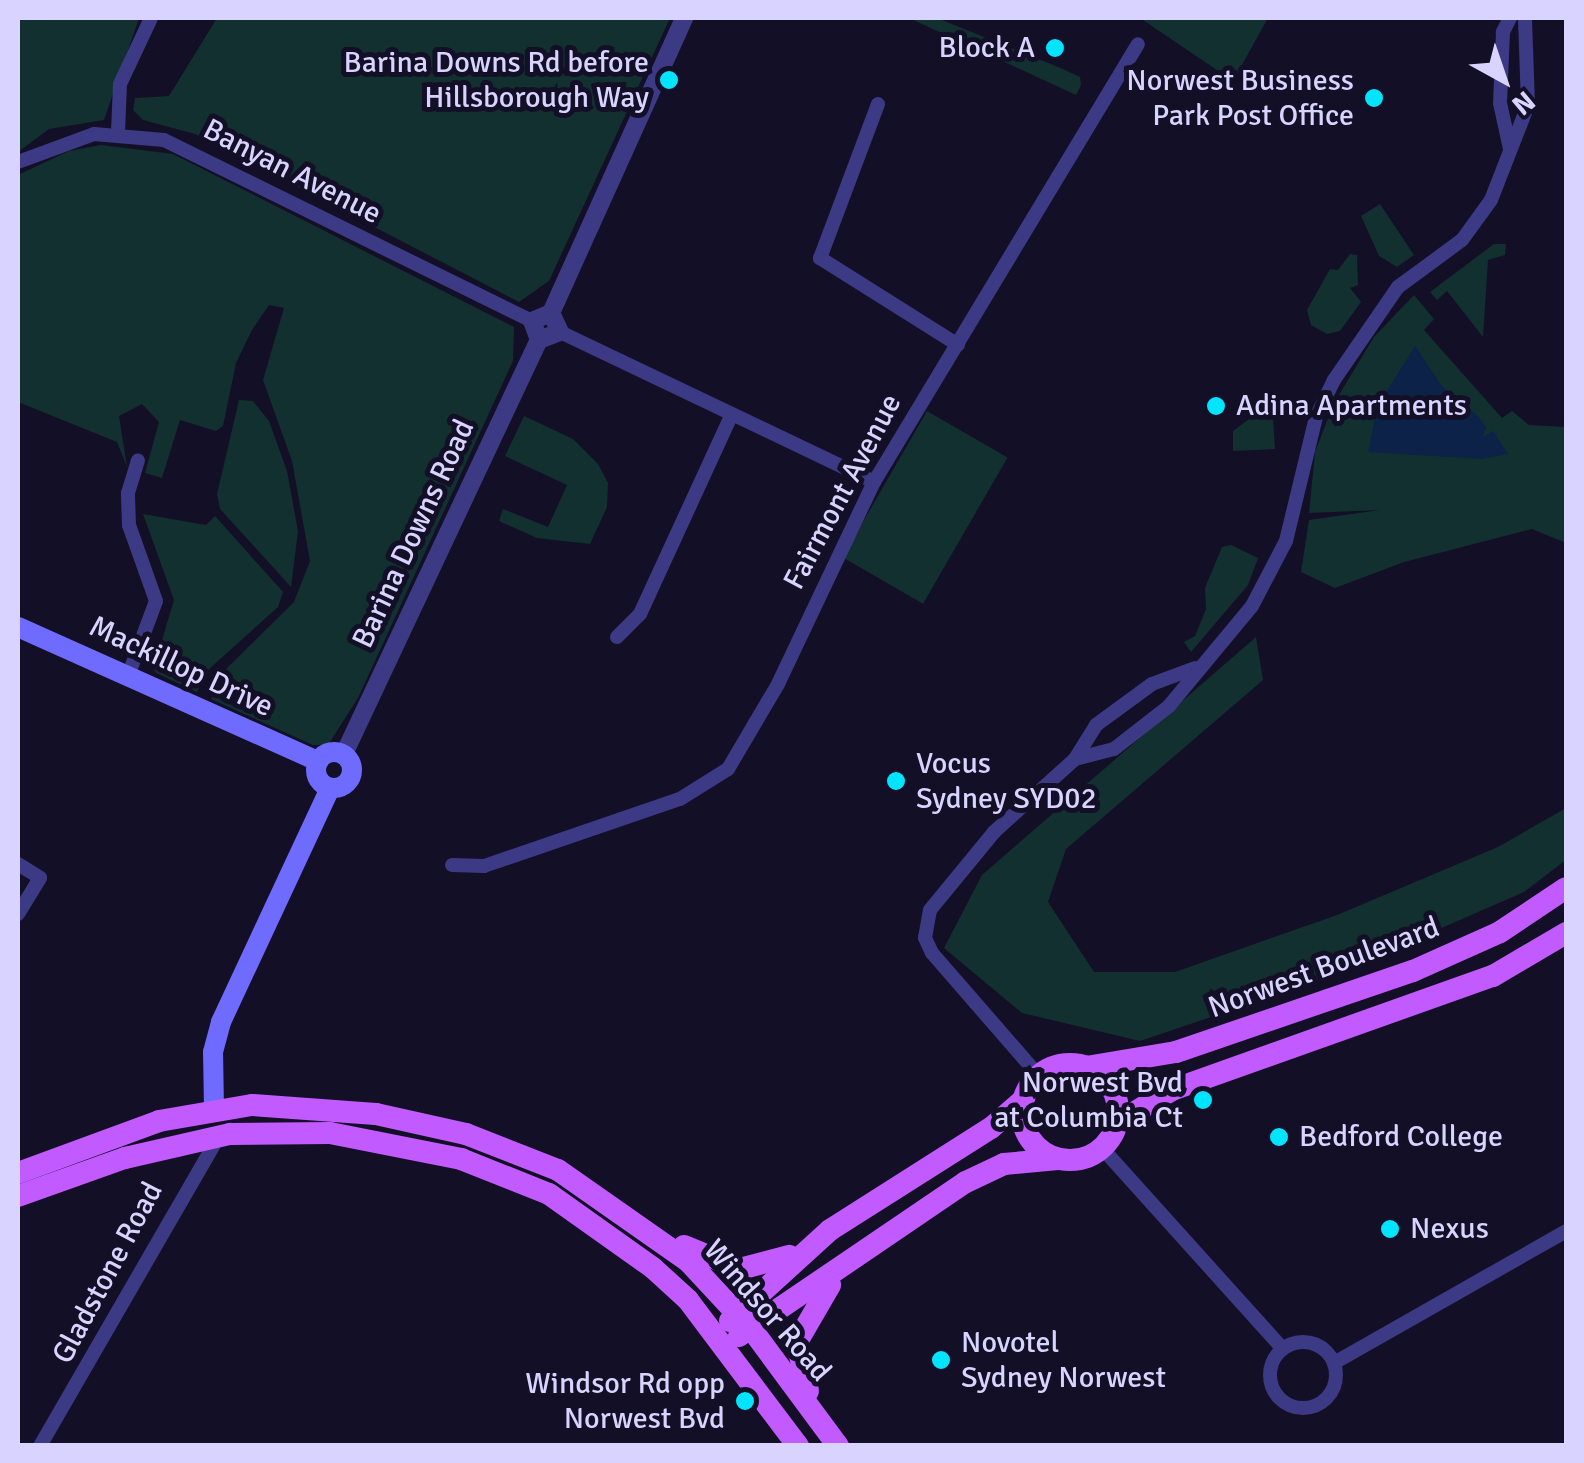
<!DOCTYPE html>
<html>
<head>
<meta charset="utf-8">
<style>
  body { margin:0 }
  #map { position:relative; width:1584px; height:1463px; overflow:hidden; background:#130f26; font-family:Signika,sans-serif }
  div>[style] { position:absolute }
  [style*='--x'] { left:calc(var(--x)*1px); top:calc(var(--y)*1px); width:calc(var(--w)*1px); rotate:calc(var(--a)*1deg) }
  .green>* { inset:0; background:#12302f; transform-origin:0 0 }
  .water>* { inset:0; background:#0c2248 }
  .minor>* { height:14px; margin:-7px; padding:0 7px; transform-origin:7px; border-radius:7px; background:#3d3a85 }
  .minor>.ring { margin:-7px; padding:0; box-sizing:content-box; background:none; border:14px solid #3d3a85; border-radius:50% }
  .tertiary>* { height:18px; margin:-9px; padding:0 9px; transform-origin:9px; border-radius:9px; background:#3d3a85 }
  .secondary>* { height:20px; margin:-10px; padding:0 10px; transform-origin:10px; border-radius:10px; background:#6f6bff }
  .secondary>.ring { margin:-10px; padding:0; box-sizing:content-box; background:none; border:20px solid #6f6bff; border-radius:50% }
  .primary>* { height:22px; margin:-11px; padding:0 11px; transform-origin:11px; border-radius:11px; background:#c25bff }
  .primary>.ring { margin:-11px; padding:0; box-sizing:content-box; background:none; border:22px solid #c25bff; border-radius:50% }
  .dots>* { width:28px; height:28px; translate:-50% -50%; box-sizing:border-box; border:5px solid #130f26; border-radius:50% }
  span { translate:-50% -50%; white-space:nowrap; text-align:center; line-height:1.15; -webkit-text-stroke:10px #130f26; paint-order:stroke }
  .poi-label { font-size:30px; color:#d9d4ff }
  .right { translate:-100% -50%; text-align:right }
  .left { translate:0 -50%; text-align:left }
  .street-label { font-size:30px; color:#d9d4ff }
  .frame { position:absolute; inset:0; border:20px solid #d9d4ff; pointer-events:none }
  .north { position:absolute; left:1454px; top:30px; width:100px; height:100px; -webkit-text-stroke:8px #130f26; paint-order:stroke; rotate:140deg; font-size:28px; font-weight:700; line-height:40px; text-align:center; color:#d9d4ff }
  .north::after { content:''; display:block; margin:auto; width:35px; height:45px; background:#d9d4ff; clip-path:polygon(50% 0,100% 100%,50% 72%,0 100%) }
</style>
</head>
<body>
<div id="map">
  <div class="green">
    <div style="clip-path:polygon(18px 18px,139px 18px,104px 120px,49px 129px,18px 152px)"></div>
    <div style="clip-path:polygon(217px 18px,670px 18px,549px 281px,519px 302px,195px 134px,143px 120px,133px 110px,135px 98px,169px 96px)"></div>
    <div style="clip-path:polygon(909px 18px,937px 18px,1063px 69px,1080px 77px,1081px 85px,1076px 95px)"></div>
    <div style="clip-path:polygon(1140px 18px,1268px 18px,1233px 81px)"></div>
    <div style="clip-path:polygon(101px 145px,173px 154px,514px 327px,513px 361px,358px 698px,328px 745px,313px 745px,211px 699px,224px 671px,294px 602px,310px 561px,292px 461px,263px 380px,284px 308px,269px 305px,252px 330px,236px 363px,223px 426px,216px 431px,180px 420px,162px 478px,145px 473px,159px 422px,142px 404px,119px 416px,127px 467px,117px 442px,18px 402px,18px 175px,69px 151px)"></div>
    <div style="clip-path:polygon(1380px 204px,1414px 255px,1397px 267px,1379px 256px,1361px 216px)"></div>
    <div style="clip-path:polygon(1494px 244px,1506px 244px,1505px 255px,1488px 260px,1483px 337px,1447px 291px,1437px 300px,1430px 292px)"></div>
    <div style="clip-path:polygon(1350px 254px,1357px 255px,1358px 285px,1350px 288px,1361px 302px,1340px 331px,1327px 334px,1311px 325px,1307px 310px,1330px 269px,1338px 270px)"></div>
    <div style="clip-path:polygon(1414px 295px,1434px 319px,1424px 330px,1502px 418px,1512px 411px,1529px 425px,1566px 427px,1566px 543px,1532px 529px,1404px 562px,1335px 588px,1301px 572px,1309px 520px,1380px 510px,1309px 513px,1315px 452px,1334px 403px,1374px 337px)"></div>
    <div style="clip-path:polygon(239px 400px,253px 401px,269px 421px,287px 471px,298px 531px,291px 587px,220px 509px,217px 494px)"></div>
    <div style="clip-path:polygon(1272px 402px,1275px 449px,1233px 451px,1233px 431px)"></div>
    <div style="left:927px;top:411px;width:93px;height:169px;rotate:30deg"></div>
    <div style="clip-path:polygon(524px 416px,573px 439px,598px 464px,608px 483px,607px 507px,590px 544px,537px 538px,499px 521px,503px 509px,548px 527px,567px 485px,505px 456px)"></div>
    <div style="clip-path:polygon(143px 514px,206px 525px,215px 516px,283px 592px,278px 607px,208px 670px,197px 692px,156px 673px,149px 662px,149px 655px,157px 657px,174px 600px)"></div>
    <div style="clip-path:polygon(1231px 545px,1258px 558px,1248px 585px,1191px 652px,1184px 642px,1195px 636px,1206px 609px,1205px 588px,1222px 547px)"></div>
    <div style="clip-path:polygon(1256px 637px,1263px 680px,1066px 849px,1048px 902px,1094px 972px,1175px 972px,1337px 915px,1498px 847px,1566px 808px,1566px 860px,1524px 892px,1327px 978px,1140px 1041px,1022px 1013px,944px 948px,982px 875px)"></div>
  </div>
  <div class="water">
    <div style="clip-path:polygon(1415px 346px,1441px 385px,1477px 415px,1486px 427px,1483px 437px,1493px 431px,1508px 454px,1482px 459px,1368px 452px,1378px 405px)"></div>
  </div>
  <div class="minor">
    <div style="--x:1510;--y:18;--w:16;--a:117"></div>
    <div style="--x:1503;--y:32;--w:71;--a:92.4"></div>
    <div style="--x:1500;--y:103;--w:47;--a:77.7"></div>
    <div style="--x:878;--y:104;--w:165;--a:110.6"></div>
    <div style="--x:820;--y:258;--w:163;--a:32.2"></div>
    <div style="--x:118;--y:132;--w:48;--a:-87.6"></div>
    <div style="--x:120;--y:84;--w:73;--a:-64.8"></div>
    <div style="--x:18;--y:162;--w:81;--a:-20.2"></div>
    <div style="--x:94;--y:134;--w:70;--a:4.9"></div>
    <div style="--x:164;--y:140;--w:410;--a:26.2"></div>
    <div style="--x:560;--y:332;--w:348;--a:25.5"></div>
    <div style="--x:617;--y:637;--w:33;--a:-45"></div>
    <div style="--x:640;--y:614;--w:218;--a:-65.3"></div>
    <div style="--x:128;--y:676;--w:80;--a:-69.5"></div>
    <div style="--x:156;--y:601;--w:81;--a:-109.6"></div>
    <div style="--x:129;--y:525;--w:32;--a:-92"></div>
    <div style="--x:128;--y:493;--w:34;--a:-73"></div>
    <div style="--x:1075;--y:759;--w:40;--a:-14.4"></div>
    <div style="--x:1114;--y:749;--w:70;--a:-38"></div>
    <div style="--x:1169;--y:706;--w:130;--a:-50.3"></div>
    <div style="--x:1252;--y:606;--w:73;--a:-62.4"></div>
    <div style="--x:1286;--y:541;--w:128;--a:-76.4"></div>
    <div style="--x:1316;--y:417;--w:41;--a:-64.1"></div>
    <div style="--x:1334;--y:380;--w:113;--a:-55.5"></div>
    <div style="--x:1398;--y:287;--w:79;--a:-36.3"></div>
    <div style="--x:1462;--y:240;--w:49;--a:-54.1"></div>
    <div style="--x:1491;--y:200;--w:102;--a:-68.7"></div>
    <div style="--x:1528;--y:105;--w:87;--a:-92"></div>
    <div style="--x:18;--y:864;--w:26;--a:32"></div>
    <div style="--x:40;--y:878;--w:42;--a:121.4"></div>
    <div style="--x:452;--y:865;--w:32;--a:2"></div>
    <div style="--x:484;--y:866;--w:207;--a:-18.9"></div>
    <div style="--x:680;--y:799;--w:57;--a:-32"></div>
    <div style="--x:728;--y:769;--w:99;--a:-59.5"></div>
    <div style="--x:778;--y:684;--w:224;--a:-64.6"></div>
    <div style="--x:874;--y:482;--w:511;--a:-58.92"></div>
    <div style="--x:1039;--y:1076;--w:163;--a:-131"></div>
    <div style="--x:932;--y:953;--w:17;--a:-115"></div>
    <div style="--x:925;--y:938;--w:28;--a:-80"></div>
    <div style="--x:930;--y:910;--w:101;--a:-50.6"></div>
    <div style="--x:994;--y:832;--w:109;--a:-42"></div>
    <div style="--x:1075;--y:759;--w:40;--a:-58"></div>
    <div style="--x:1096;--y:725;--w:69;--a:-36.2"></div>
    <div style="--x:1152;--y:684;--w:46;--a:-20.4"></div>
    <div style="--x:1102;--y:1148;--w:270;--a:48"></div>
    <div class="ring" style="left:1270px;top:1342px;width:52px;height:52px"></div>
    <div style="--x:1334;--y:1363;--w:267;--a:-29.6"></div>
    <div style="--x:40;--y:1446;--w:352;--a:-60"></div>
  </div>
  <div class="tertiary">
    <div style="--x:551;--y:313;--w:324;--a:-65.7"></div>
    <div style="--x:539;--y:340;--w:22;--a:-21"></div>
    <div style="--x:560;--y:332;--w:21;--a:-115"></div>
    <div style="--x:539;--y:340;--w:20;--a:-110"></div>
    <div style="--x:532;--y:321;--w:21;--a:-23"></div>
    <div style="--x:344;--y:754;--w:458;--a:-64.8"></div>
  </div>
  <div class="secondary">
    <div style="--x:18;--y:627;--w:329;--a:24.1"></div>
    <div class="ring" style="left:316px;top:752px;width:16px;height:16px"></div>
    <div style="--x:214;--y:1108;--w:56;--a:-91"></div>
    <div style="--x:213;--y:1052;--w:31;--a:-75"></div>
    <div style="--x:221;--y:1022;--w:258;--a:-65"></div>
  </div>
  <div class="primary">
    <div class="ring" style="left:1022px;top:1064px;width:74px;height:74px"></div>
    <div style="--x:1086;--y:1067;--w:91;--a:-9.5"></div>
    <div style="--x:1176;--y:1052;--w:250;--a:-18.9"></div>
    <div style="--x:1413;--y:971;--w:95;--a:-24.1"></div>
    <div style="--x:1500;--y:932;--w:79;--a:-33.7"></div>
    <div style="--x:1117;--y:1123;--w:64;--a:-31"></div>
    <div style="--x:1172;--y:1090;--w:341;--a:-19.6"></div>
    <div style="--x:1493;--y:976;--w:85;--a:-30.5"></div>
    <div style="--x:18;--y:1173;--w:150;--a:-20.2"></div>
    <div style="--x:159;--y:1121;--w:94;--a:-9.8"></div>
    <div style="--x:252;--y:1105;--w:124;--a:4.2"></div>
    <div style="--x:376;--y:1114;--w:92;--a:12.5"></div>
    <div style="--x:466;--y:1134;--w:99;--a:21.4"></div>
    <div style="--x:558;--y:1170;--w:159;--a:35"></div>
    <div style="--x:688;--y:1261;--w:96;--a:47.1"></div>
    <div style="--x:753;--y:1331;--w:143;--a:53.5"></div>
    <div style="--x:18;--y:1196;--w:114;--a:-19.6"></div>
    <div style="--x:125;--y:1158;--w:108;--a:-12.9"></div>
    <div style="--x:230;--y:1134;--w:100;--a:-0.6"></div>
    <div style="--x:330;--y:1133;--w:134;--a:11.2"></div>
    <div style="--x:461;--y:1159;--w:95;--a:21.7"></div>
    <div style="--x:549;--y:1194;--w:128;--a:35.4"></div>
    <div style="--x:653;--y:1268;--w:47;--a:42.4"></div>
    <div style="--x:688;--y:1300;--w:183;--a:53"></div>
    <div style="--x:684;--y:1246;--w:61;--a:22.3"></div>
    <div style="--x:740;--y:1269;--w:51;--a:-14.9"></div>
    <div style="--x:730;--y:1321;--w:135;--a:-42.3"></div>
    <div style="--x:830;--y:1230;--w:191;--a:-32.4"></div>
    <div style="--x:991;--y:1128;--w:43;--a:-41.2"></div>
    <div style="--x:739;--y:1336;--w:274;--a:-34.2"></div>
    <div style="--x:966;--y:1182;--w:42;--a:-25.3"></div>
    <div style="--x:1004;--y:1164;--w:54;--a:-5.3"></div>
    <div style="--x:808;--y:1391;--w:50;--a:-102.7"></div>
    <div style="--x:797;--y:1342;--w:66;--a:-59.9"></div>
  </div>
  <div class="dots">
    <div style="left:1055px;top:48px;background:#00e5ff"></div>
    <div style="left:669px;top:80px;background:#00e5ff"></div>
    <div style="left:1374px;top:98px;background:#00e5ff"></div>
    <div style="left:1216px;top:406px;background:#00e5ff"></div>
    <div style="left:896px;top:781px;background:#00e5ff"></div>
    <div style="left:1203px;top:1100px;background:#00e5ff"></div>
    <div style="left:1279px;top:1137px;background:#00e5ff"></div>
    <div style="left:1390px;top:1229px;background:#00e5ff"></div>
    <div style="left:941px;top:1360px;background:#00e5ff"></div>
    <div style="left:745px;top:1401px;background:#00e5ff"></div>
  </div>
  <div class="poi-label">
    <span class="right" style="left:1035px;top:48px">Block A</span>
    <span class="right" style="left:649px;top:80px">Barina Downs Rd before<br>Hillsborough Way</span>
    <span class="right" style="left:1354px;top:98px">Norwest Business<br>Park Post Office</span>
    <span class="left" style="left:1236px;top:406px">Adina Apartments</span>
    <span class="left" style="left:916px;top:781px">Vocus<br>Sydney SYD02</span>
    <span class="right" style="left:1183px;top:1100px">Norwest Bvd<br>at Columbia Ct</span>
    <span class="left" style="left:1299px;top:1137px">Bedford College</span>
    <span class="left" style="left:1410px;top:1229px">Nexus</span>
    <span class="left" style="left:961px;top:1360px">Novotel<br>Sydney Norwest</span>
    <span class="right" style="left:725px;top:1401px">Windsor Rd opp<br>Norwest Bvd</span>
  </div>
  <div class="street-label">
    <span style="left:292px;top:172px;rotate:27deg">Banyan Avenue</span>
    <span style="left:843px;top:492px;rotate:-62deg">Fairmont Avenue</span>
    <span style="left:414px;top:534px;rotate:-65deg">Barina Downs Road</span>
    <span style="left:181px;top:667px;rotate:25deg">Mackillop Drive</span>
    <span style="left:1324px;top:968px;rotate:-20deg">Norwest Boulevard</span>
    <span style="left:108px;top:1273px;rotate:-62deg">Gladstone Road</span>
    <span style="left:767px;top:1311px;rotate:49deg">Windsor Road</span>
  </div>
  <div class="frame"></div>
  <div class="north">N</div>
</div>
</body>
</html>
